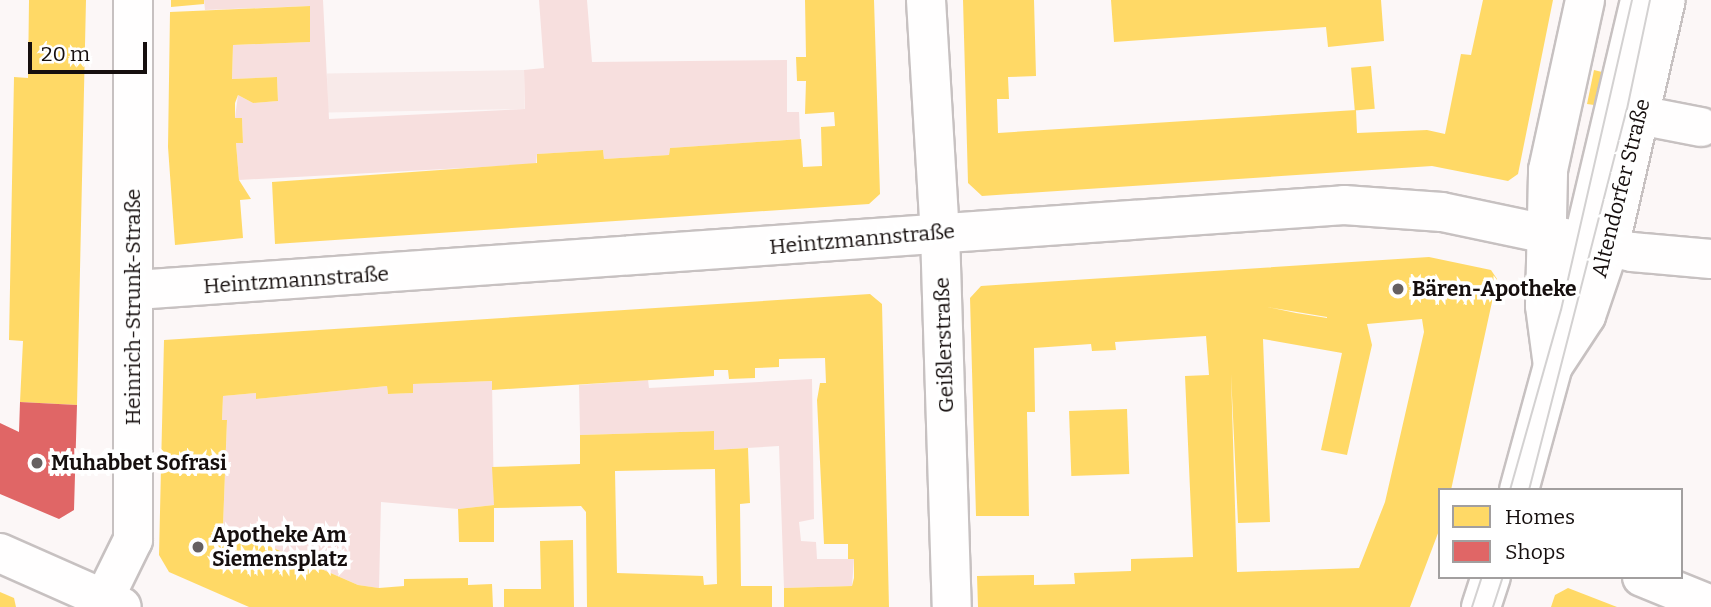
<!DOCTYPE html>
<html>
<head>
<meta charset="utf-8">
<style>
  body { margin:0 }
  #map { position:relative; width:1711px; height:607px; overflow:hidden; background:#fcf7f7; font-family:Bitter,serif }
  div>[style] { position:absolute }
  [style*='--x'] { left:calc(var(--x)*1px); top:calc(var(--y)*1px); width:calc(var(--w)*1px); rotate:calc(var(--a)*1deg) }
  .built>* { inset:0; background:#f8eae9; transform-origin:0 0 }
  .green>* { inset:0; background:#f7dfde }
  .homes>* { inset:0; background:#ffd966; transform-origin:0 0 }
  .shops>* { inset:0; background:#e06666 }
  .roads { filter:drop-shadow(2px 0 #c7c1c1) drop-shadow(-2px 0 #c7c1c1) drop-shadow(0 2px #c7c1c1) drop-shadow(0 -2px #c7c1c1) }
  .minor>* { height:38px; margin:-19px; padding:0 19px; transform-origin:19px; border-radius:19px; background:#fffefe }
  .major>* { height:38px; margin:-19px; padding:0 19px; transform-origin:19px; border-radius:19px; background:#fffefe }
  .tram>* { height:2px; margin:-1px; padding:0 1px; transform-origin:1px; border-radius:1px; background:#d3d1d1 }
  .dots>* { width:19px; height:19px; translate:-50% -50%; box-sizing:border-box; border:4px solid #fff; border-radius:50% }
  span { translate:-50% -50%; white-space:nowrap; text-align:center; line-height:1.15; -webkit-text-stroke:7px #fff; paint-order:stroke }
  .street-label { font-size:21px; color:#160f0e }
  .poi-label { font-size:21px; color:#160f0e; font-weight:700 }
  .left { translate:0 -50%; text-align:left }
  .legend { position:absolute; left:1438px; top:488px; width:245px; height:91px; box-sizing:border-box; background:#fff; border:2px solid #a29f9f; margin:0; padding:9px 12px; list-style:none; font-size:21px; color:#160f0e }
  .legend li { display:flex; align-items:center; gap:14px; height:35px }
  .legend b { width:35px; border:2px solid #a29f9f }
  .scale { position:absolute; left:28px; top:42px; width:119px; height:32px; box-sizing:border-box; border:4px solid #160f0e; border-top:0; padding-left:9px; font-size:21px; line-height:24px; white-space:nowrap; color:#160f0e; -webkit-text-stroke:5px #fff; paint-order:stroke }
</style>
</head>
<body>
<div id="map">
  <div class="built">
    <div style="left:524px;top:70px;width:39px;height:197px;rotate:89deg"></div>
  </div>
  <div class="green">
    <div style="clip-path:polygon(204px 0,323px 0,329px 119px,525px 109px,524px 70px,544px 68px,539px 0,587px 0,592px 62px,787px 60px,787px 112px,799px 112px,800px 139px,670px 148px,669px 155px,604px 159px,603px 150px,537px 154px,536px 164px,239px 180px,236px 143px,243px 142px,242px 118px,235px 118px,238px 95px,253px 103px,278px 101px,277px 77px,232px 79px,233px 45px,310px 42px,310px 6px,205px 10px)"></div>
    <div style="clip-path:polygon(812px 379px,814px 519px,799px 522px,801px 541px,816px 542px,817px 559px,854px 559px,852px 586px,784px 588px,779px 446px,714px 450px,713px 431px,580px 435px,579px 385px,648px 380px,649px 388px)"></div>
    <div style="clip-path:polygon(492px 381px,494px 505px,458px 509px,381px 502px,379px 588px,358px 585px,223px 526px,227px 421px,222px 420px,223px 396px,256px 393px,256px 399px,387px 386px,388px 394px,412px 393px,413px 384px)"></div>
  </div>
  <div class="homes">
    <div style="clip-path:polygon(29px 0,86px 0,77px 405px,20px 402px,23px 341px,9px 340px,14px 77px,28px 78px)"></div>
    <div style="clip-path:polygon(171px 0,204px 0,204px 4px,171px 7px)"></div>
    <div style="clip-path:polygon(805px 0,874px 0,880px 194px,869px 204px,275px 244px,272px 182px,537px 163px,537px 154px,603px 150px,604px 159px,669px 155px,670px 148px,801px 139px,803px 167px,822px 166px,821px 127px,835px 126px,834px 112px,805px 114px,806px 81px,797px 81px,796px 57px,806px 57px)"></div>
    <div style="clip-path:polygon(963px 0,1034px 0,1036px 76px,1008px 77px,1009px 99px,997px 99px,998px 133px,1356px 110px,1357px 133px,1427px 130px,1445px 134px,1461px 54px,1471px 55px,1483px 0,1553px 0,1518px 174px,1508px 181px,1432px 166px,982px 196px,968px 183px)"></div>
    <div style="clip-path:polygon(1111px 0,1381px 0,1384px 41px,1328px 47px,1326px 27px,1114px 42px)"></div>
    <div style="clip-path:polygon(310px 6px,310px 42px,233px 45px,232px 79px,277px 77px,278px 101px,253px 103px,238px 95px,235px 103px,235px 118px,242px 118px,243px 143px,236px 143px,239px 180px,251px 199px,240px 200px,243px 238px,175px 245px,168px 147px,170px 12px)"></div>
    <div style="left:1371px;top:66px;width:43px;height:20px;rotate:85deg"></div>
    <div style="clip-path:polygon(1594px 70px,1602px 72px,1594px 105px,1587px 104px)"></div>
    <div style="clip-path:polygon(evenodd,1429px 257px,1491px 270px,1497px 279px,1451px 490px,1440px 490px,1440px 528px,1410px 607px,978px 607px,977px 576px,1034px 575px,1034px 585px,1075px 584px,1074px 573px,1131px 571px,1131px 559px,1193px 557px,1185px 376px,1209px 375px,1206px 336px,1115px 342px,1116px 350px,1092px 351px,1091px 344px,1034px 348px,1035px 412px,1027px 412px,1029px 516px,976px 516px,970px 298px,981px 286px,1429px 257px,1267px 307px,1327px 317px,1327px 318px,1296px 313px,1267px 307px,1429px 257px,1422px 319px,1424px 332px,1385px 502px,1359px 568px,1237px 572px,1231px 374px,1238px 523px,1270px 522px,1263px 339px,1342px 353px,1321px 450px,1347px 455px,1372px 345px,1367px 324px,1422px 319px)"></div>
    <div style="clip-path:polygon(870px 294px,882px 304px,889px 607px,784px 607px,784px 588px,852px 586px,854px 578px,854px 559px,848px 559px,848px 544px,824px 544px,817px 400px,820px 383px,826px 383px,825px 358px,779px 359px,779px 367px,755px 368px,755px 378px,729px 379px,728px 370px,714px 370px,714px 376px,492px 390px,492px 381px,413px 384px,413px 393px,388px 394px,387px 386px,256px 399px,256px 393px,223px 396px,222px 420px,227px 420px,223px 526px,358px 585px,379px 588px,404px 586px,404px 579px,468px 578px,468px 585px,492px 584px,493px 607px,249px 607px,169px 572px,159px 555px,164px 340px)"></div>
    <div style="left:1127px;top:409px;width:65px;height:58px;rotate:88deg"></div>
    <div style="clip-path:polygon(evenodd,714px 431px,714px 450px,748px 448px,750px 503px,740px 504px,741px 586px,772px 586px,772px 607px,587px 607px,586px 512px,581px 506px,494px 508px,494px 542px,459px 542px,458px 509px,494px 505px,492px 467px,580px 464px,580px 435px,714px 431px,715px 469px,717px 584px,704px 585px,703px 576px,617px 573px,615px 471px,715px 469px)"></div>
    <div style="clip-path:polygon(573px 540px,574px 607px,504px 607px,504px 589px,541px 589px,540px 541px)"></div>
    <div style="clip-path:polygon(1568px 588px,1617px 607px,1551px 607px,1555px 595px)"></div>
    <div style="clip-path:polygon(0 592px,14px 598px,16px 607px,0 607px)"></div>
  </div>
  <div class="shops">
    <div style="clip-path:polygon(20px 402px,77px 405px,74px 510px,59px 519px,0 494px,0 423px,19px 432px)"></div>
  </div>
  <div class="roads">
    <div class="minor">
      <div style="--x:926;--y:0;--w:233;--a:86.6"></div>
      <div style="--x:940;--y:233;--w:374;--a:88.2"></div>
      <div style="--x:1639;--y:115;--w:63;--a:11"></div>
      <div style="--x:136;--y:290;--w:1211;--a:-4.02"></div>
      <div style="--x:1344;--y:205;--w:98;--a:4.1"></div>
      <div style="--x:1442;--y:212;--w:194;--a:11.9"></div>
      <div style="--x:1632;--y:252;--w:79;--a:5.1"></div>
      <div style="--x:1555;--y:360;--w:370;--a:-76.7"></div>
      <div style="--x:0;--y:553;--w:133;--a:23.9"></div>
      <div style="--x:1642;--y:577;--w:74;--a:22.1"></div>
      <div style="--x:100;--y:607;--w:75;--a:-63.8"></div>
      <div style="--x:133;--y:540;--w:540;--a:-90"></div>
    </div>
    <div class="major">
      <div style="--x:1553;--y:366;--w:61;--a:-97.6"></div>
      <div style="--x:1545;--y:306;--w:136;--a:-88.7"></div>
      <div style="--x:1548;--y:170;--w:174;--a:-77.7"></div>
      <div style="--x:1519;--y:490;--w:129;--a:-74.7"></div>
      <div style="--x:1553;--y:366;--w:60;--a:-56.6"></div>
      <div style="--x:1586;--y:316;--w:72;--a:-71.3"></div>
      <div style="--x:1609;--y:248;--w:254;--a:-77.1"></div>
      <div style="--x:1481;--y:607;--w:32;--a:-72"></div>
    </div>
  </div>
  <div class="tram">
    <div style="--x:1510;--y:490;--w:187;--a:-74.2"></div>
    <div style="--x:1561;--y:310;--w:318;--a:-77.1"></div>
    <div style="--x:1529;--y:490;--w:393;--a:-75.6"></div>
    <div style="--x:1627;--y:109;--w:111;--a:-78.1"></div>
    <div style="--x:1472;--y:607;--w:32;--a:-72"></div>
    <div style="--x:1493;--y:607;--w:32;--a:-72"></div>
  </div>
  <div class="dots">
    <div style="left:1398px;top:289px;background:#666060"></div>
    <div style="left:37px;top:463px;background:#666060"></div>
    <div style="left:198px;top:547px;background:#666060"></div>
  </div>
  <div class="street-label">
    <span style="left:1621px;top:188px;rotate:-76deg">Altendorfer Straße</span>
    <span style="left:862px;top:239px;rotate:-5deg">Heintzmannstraße</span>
    <span style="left:296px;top:280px;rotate:-4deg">Heintzmannstraße</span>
    <span style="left:133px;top:307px;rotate:-90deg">Heinrich-Strunk-Straße</span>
    <span style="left:944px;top:345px;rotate:-92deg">Geißlerstraße</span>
  </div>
  <div class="poi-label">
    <span class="left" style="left:1412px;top:289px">Bären-Apotheke</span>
    <span class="left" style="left:51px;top:463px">Muhabbet Sofrasi</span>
    <span class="left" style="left:212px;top:547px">Apotheke Am<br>Siemensplatz</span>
  </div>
  <ul class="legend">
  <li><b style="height:19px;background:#ffd966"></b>Homes</li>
  <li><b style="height:19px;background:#e06666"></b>Shops</li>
  </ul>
  <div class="scale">20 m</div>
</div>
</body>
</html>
